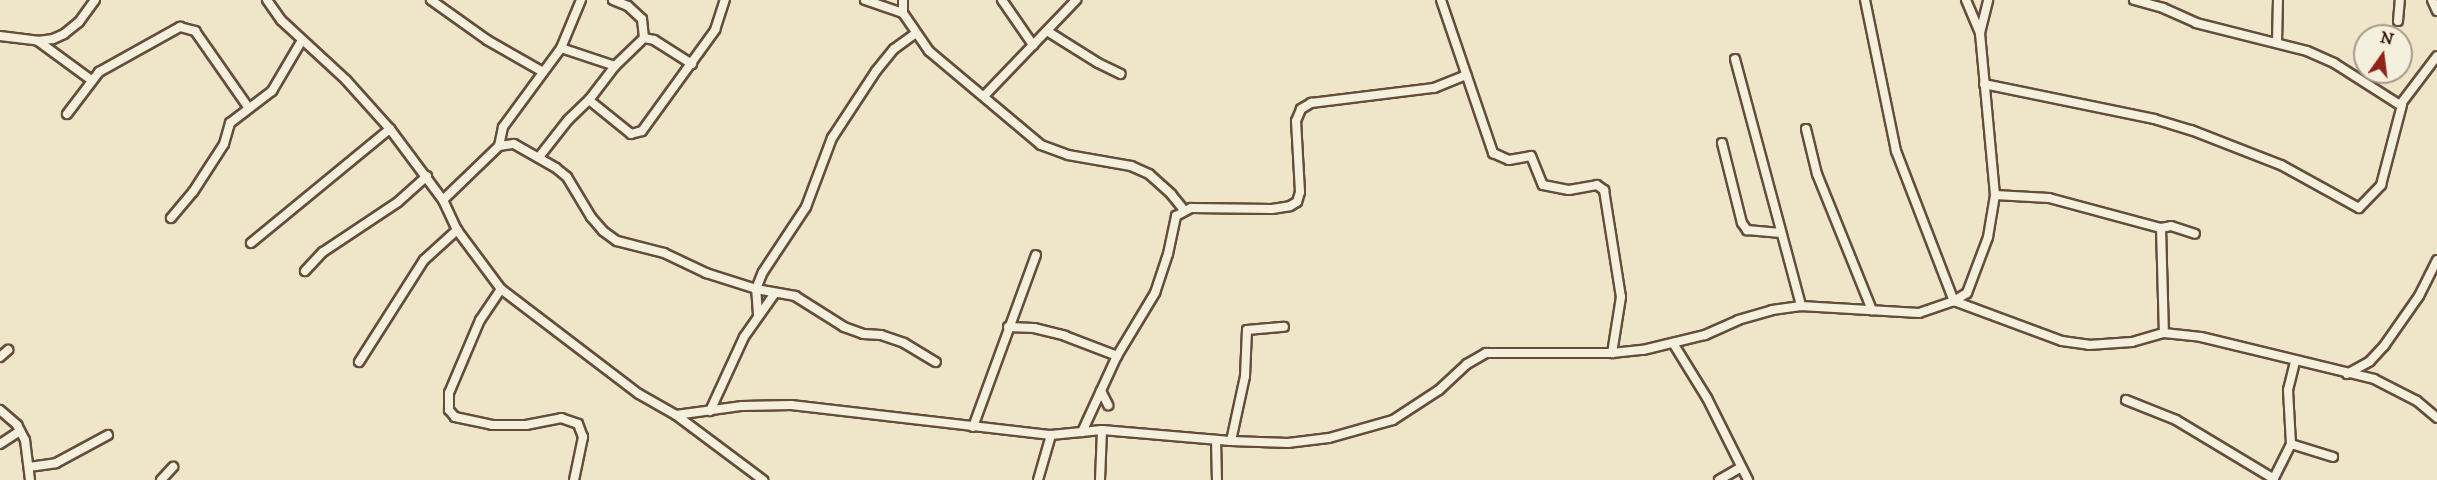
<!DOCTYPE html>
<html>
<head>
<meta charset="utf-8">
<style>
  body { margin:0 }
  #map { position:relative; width:2437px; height:480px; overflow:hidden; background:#efe6ca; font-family:"IM FELL DW Pica",serif }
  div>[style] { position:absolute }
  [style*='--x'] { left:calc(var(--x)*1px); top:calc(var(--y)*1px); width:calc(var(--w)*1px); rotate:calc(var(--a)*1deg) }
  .roads { filter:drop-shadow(2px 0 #644d3b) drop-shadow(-2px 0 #644d3b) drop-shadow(0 2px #644d3b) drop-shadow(0 -2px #644d3b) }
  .minor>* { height:8px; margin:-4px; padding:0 4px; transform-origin:4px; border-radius:4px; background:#f5efdd }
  span { translate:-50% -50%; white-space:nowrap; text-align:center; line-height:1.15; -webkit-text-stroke:4.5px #f5efdd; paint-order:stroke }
  .north { position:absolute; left:2353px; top:24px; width:60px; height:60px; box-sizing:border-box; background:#f5efdd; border:2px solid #a89a89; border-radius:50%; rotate:14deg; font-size:16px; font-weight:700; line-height:24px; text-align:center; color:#351a0b }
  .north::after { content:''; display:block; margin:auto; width:21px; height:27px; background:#8f2418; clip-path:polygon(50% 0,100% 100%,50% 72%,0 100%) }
</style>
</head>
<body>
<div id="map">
  <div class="roads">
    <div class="minor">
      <div style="--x:267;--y:0;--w:24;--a:55"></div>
      <div style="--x:281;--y:20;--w:88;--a:42.7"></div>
      <div style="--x:346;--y:80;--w:66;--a:48.1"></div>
      <div style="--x:390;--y:129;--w:89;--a:53.3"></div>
      <div style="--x:443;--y:200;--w:33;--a:65"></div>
      <div style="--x:457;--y:230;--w:74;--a:53.3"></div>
      <div style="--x:501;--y:289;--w:173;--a:37.3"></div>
      <div style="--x:639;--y:394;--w:43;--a:29.6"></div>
      <div style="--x:676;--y:415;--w:109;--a:36.8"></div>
      <div style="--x:431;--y:0;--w:69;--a:35.5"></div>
      <div style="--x:487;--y:40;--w:64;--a:29.7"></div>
      <div style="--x:613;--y:0;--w:16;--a:22"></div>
      <div style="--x:628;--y:6;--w:19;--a:43"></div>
      <div style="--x:642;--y:19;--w:19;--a:84"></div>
      <div style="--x:865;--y:0;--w:40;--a:18.9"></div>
      <div style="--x:903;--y:0;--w:13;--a:90"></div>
      <div style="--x:903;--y:13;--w:46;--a:55.6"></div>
      <div style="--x:929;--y:51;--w:146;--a:40"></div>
      <div style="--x:1041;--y:145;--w:29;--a:20"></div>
      <div style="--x:1068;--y:155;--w:64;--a:9.9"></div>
      <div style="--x:1131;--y:166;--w:20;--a:24"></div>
      <div style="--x:1149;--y:174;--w:30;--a:42"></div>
      <div style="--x:1171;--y:194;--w:21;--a:51"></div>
      <div style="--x:1002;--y:0;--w:55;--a:55.4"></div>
      <div style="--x:1441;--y:0;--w:162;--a:71.2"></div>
      <div style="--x:1493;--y:153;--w:17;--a:24"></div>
      <div style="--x:1509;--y:160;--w:22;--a:-10"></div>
      <div style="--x:1531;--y:156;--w:31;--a:68"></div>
      <div style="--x:1543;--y:185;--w:26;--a:11"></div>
      <div style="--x:1569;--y:190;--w:28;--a:-10"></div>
      <div style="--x:1597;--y:185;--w:9;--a:36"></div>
      <div style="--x:1604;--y:190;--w:108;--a:81"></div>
      <div style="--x:1621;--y:297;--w:57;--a:99.1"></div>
      <div style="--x:1865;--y:0;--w:154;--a:78.4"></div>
      <div style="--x:1896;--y:151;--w:161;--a:68.9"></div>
      <div style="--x:1954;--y:301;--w:115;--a:20.3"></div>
      <div style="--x:2062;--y:341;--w:27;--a:8"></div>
      <div style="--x:2089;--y:345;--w:43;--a:-4"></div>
      <div style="--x:2132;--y:342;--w:33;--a:-16"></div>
      <div style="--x:2164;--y:333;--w:37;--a:6"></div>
      <div style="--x:2201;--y:337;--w:178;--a:13.6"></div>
      <div style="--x:2374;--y:379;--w:48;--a:27.1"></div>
      <div style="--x:2417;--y:401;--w:26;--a:40"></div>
      <div style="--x:1966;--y:0;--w:36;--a:67"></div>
      <div style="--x:2134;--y:0;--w:30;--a:15"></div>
      <div style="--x:2163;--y:8;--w:36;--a:24"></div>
      <div style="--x:2196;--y:23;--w:114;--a:14.2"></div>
      <div style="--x:2307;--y:51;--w:30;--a:24"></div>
      <div style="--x:2334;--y:63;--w:78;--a:32.5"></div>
      <div style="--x:2400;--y:105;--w:61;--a:-52.9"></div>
      <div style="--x:2432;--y:0;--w:12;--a:66"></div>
      <div style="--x:2398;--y:21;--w:21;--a:-85"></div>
      <div style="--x:1047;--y:31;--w:60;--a:32.1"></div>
      <div style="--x:1098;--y:63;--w:25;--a:26"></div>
      <div style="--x:0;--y:36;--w:38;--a:7"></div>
      <div style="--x:38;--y:41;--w:66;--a:36.3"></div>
      <div style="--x:38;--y:41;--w:15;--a:-8"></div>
      <div style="--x:53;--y:39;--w:12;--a:-24"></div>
      <div style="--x:64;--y:34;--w:19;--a:-39"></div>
      <div style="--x:79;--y:22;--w:27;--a:-54"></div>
      <div style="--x:2277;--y:43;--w:43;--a:-88.7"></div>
      <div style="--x:561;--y:48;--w:57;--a:18.4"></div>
      <div style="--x:1735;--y:59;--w:256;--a:75"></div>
      <div style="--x:1984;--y:84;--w:174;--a:11.6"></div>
      <div style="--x:2154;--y:119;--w:39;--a:17"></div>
      <div style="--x:2191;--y:130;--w:97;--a:21.3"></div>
      <div style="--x:2281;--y:165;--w:89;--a:28.9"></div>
      <div style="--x:2359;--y:208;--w:32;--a:-46"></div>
      <div style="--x:2381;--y:185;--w:83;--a:-75.3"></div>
      <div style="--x:985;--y:95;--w:132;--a:-46.2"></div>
      <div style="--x:589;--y:100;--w:54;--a:39"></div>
      <div style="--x:631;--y:134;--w:11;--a:-15"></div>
      <div style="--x:642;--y:131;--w:125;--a:-54.1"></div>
      <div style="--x:715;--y:30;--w:32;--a:-72"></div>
      <div style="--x:67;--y:114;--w:53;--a:-52.7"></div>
      <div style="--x:99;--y:72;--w:93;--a:-29.1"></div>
      <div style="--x:180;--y:27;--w:16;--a:15"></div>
      <div style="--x:195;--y:31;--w:93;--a:55.1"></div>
      <div style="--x:1806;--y:129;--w:46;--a:76.3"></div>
      <div style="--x:1817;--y:174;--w:147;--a:68"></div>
      <div style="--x:1722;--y:143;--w:82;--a:76"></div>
      <div style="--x:1742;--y:223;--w:9;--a:54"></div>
      <div style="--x:1747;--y:230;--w:34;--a:5"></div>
      <div style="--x:499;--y:146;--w:19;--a:-78"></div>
      <div style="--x:503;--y:127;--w:98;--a:-53.7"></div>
      <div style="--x:561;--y:48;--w:52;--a:-67.4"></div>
      <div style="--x:539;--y:157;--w:47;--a:-51.9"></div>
      <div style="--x:568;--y:120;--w:29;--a:-44"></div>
      <div style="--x:589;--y:100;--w:43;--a:-52.6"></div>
      <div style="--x:615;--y:66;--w:40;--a:-44"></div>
      <div style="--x:644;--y:38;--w:10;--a:11"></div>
      <div style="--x:654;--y:40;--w:45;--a:32.3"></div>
      <div style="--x:1995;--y:195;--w:54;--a:3.2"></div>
      <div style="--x:2049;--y:198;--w:116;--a:15"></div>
      <div style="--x:2161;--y:228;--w:10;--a:-11"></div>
      <div style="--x:2171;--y:226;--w:25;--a:18"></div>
      <div style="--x:443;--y:200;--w:78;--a:-44"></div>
      <div style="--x:499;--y:146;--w:15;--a:-8"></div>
      <div style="--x:514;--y:144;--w:48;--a:29.7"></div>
      <div style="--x:556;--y:168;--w:14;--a:39"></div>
      <div style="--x:567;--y:177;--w:47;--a:59"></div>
      <div style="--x:591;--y:217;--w:18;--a:49"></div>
      <div style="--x:603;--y:231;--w:17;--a:36"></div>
      <div style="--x:617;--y:241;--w:49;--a:14.3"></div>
      <div style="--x:664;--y:253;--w:47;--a:25.5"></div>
      <div style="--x:706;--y:273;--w:52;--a:17.7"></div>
      <div style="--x:756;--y:289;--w:40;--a:10"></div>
      <div style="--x:795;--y:296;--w:58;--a:32.3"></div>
      <div style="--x:844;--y:327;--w:20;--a:20"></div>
      <div style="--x:863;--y:334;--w:18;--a:3"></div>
      <div style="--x:881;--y:335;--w:24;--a:19"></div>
      <div style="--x:904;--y:343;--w:37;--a:31"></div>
      <div style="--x:171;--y:218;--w:34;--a:-50"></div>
      <div style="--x:193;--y:192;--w:57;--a:-57.1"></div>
      <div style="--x:224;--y:144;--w:22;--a:-74"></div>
      <div style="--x:230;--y:123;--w:53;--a:-37.3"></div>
      <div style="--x:272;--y:91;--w:59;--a:-59.5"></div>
      <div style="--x:2161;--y:228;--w:105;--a:88.4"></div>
      <div style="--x:251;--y:243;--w:180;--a:-39.4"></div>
      <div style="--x:305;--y:271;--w:26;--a:-47"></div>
      <div style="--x:323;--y:252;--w:90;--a:-33.7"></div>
      <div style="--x:398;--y:202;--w:39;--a:-42"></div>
      <div style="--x:501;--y:289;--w:37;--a:124"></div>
      <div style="--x:480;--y:320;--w:79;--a:113"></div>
      <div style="--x:449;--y:393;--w:17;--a:90"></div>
      <div style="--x:449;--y:410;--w:9;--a:49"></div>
      <div style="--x:455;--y:417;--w:38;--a:12"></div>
      <div style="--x:492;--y:425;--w:34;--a:0"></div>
      <div style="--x:526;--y:425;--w:36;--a:-11"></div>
      <div style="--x:561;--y:418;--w:18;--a:19"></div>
      <div style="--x:578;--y:424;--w:14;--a:69"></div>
      <div style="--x:583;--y:437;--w:44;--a:101.8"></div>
      <div style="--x:758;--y:315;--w:26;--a:-94"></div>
      <div style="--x:756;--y:289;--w:18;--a:-68"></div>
      <div style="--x:763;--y:272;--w:78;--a:-56.5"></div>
      <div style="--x:806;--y:207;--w:74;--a:-69.4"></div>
      <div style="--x:832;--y:138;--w:80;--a:-56.7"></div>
      <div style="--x:876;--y:71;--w:28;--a:-51"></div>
      <div style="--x:894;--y:49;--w:27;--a:-36"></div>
      <div style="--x:1008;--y:327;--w:26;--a:2"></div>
      <div style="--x:1034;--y:328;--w:32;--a:14"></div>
      <div style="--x:1065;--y:336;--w:56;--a:21"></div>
      <div style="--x:1673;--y:343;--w:65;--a:58.3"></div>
      <div style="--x:1707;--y:398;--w:92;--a:63.4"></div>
      <div style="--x:0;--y:357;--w:11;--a:-41"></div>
      <div style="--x:359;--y:362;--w:121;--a:-57.5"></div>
      <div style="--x:424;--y:260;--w:45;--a:-42.3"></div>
      <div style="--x:2347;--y:374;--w:26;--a:-29"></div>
      <div style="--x:2370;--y:361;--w:21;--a:-47"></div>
      <div style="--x:2384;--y:346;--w:61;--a:-55"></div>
      <div style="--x:2419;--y:296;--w:40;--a:-63.4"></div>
      <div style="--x:1101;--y:391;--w:16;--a:63"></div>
      <div style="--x:2126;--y:400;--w:54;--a:21.8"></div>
      <div style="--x:2176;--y:420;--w:114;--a:31"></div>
      <div style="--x:0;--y:410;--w:23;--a:41"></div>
      <div style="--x:17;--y:425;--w:17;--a:62"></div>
      <div style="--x:25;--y:440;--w:40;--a:82.9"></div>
      <div style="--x:710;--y:411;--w:81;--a:-65.3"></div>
      <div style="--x:744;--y:337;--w:54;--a:-54.8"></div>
      <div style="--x:676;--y:415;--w:67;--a:-7.8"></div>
      <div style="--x:742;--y:406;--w:49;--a:-1.2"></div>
      <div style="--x:791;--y:405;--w:262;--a:6.6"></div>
      <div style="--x:1051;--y:435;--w:51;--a:-5.6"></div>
      <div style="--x:1102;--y:430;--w:129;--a:4.9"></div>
      <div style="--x:1231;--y:441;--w:57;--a:2"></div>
      <div style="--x:1288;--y:443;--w:41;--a:-7"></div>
      <div style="--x:1329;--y:438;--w:66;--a:-15.7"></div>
      <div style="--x:1393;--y:420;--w:55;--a:-33.1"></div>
      <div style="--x:1439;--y:390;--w:38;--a:-43"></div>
      <div style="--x:1467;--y:364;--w:22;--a:-30"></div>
      <div style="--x:1486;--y:353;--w:126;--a:0"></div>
      <div style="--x:1612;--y:353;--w:31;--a:-6"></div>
      <div style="--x:1643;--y:350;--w:64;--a:-13.6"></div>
      <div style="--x:1705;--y:335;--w:36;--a:-24"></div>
      <div style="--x:1738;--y:320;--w:35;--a:-16"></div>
      <div style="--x:1772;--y:310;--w:29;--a:-8"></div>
      <div style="--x:1801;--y:306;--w:118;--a:3.4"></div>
      <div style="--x:1919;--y:313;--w:37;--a:-19"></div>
      <div style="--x:1954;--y:301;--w:15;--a:-32"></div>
      <div style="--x:1967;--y:293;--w:60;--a:-69.4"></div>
      <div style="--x:1988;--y:237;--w:43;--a:-80.5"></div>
      <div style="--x:1995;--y:195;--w:163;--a:-95.3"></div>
      <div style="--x:1980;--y:33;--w:34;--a:-76"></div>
      <div style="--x:973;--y:427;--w:183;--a:-69.9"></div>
      <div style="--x:1082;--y:432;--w:84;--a:-65.3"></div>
      <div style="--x:1117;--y:356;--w:74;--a:-58.9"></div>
      <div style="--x:1155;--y:293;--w:41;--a:-71.6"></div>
      <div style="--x:1168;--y:254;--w:39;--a:-78"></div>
      <div style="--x:1176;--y:216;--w:17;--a:-28"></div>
      <div style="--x:1191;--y:208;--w:81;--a:0.7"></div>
      <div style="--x:1272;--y:209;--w:18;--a:-9"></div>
      <div style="--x:1290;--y:206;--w:8;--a:-30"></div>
      <div style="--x:1297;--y:202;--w:10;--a:-73"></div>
      <div style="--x:1300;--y:192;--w:71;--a:-93.2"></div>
      <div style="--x:1296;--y:121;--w:13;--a:-67"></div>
      <div style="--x:1301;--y:109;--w:12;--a:-31"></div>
      <div style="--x:1311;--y:103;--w:124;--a:-7"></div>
      <div style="--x:1434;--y:88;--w:35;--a:-22"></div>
      <div style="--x:1216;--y:440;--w:40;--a:88.6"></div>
      <div style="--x:1231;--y:441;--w:66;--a:-77.8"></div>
      <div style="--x:1245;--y:376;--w:46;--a:-87.5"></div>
      <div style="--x:1247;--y:330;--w:37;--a:-5"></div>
      <div style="--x:0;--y:444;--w:24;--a:-33"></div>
      <div style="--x:2291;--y:444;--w:44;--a:17.2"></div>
      <div style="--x:29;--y:467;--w:27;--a:-8"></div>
      <div style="--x:56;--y:463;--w:59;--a:-28.3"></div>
      <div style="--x:161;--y:480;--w:18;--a:-47"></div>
      <div style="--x:1038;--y:480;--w:47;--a:-73.9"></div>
      <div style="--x:1100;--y:480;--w:50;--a:-87.7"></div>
      <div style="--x:1719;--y:480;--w:24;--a:-30"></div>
      <div style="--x:2273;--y:480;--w:40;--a:-63.4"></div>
      <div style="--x:2291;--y:444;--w:54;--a:-93.2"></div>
      <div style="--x:2288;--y:390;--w:30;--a:-76"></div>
    </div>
  </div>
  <div class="north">N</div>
</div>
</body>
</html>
